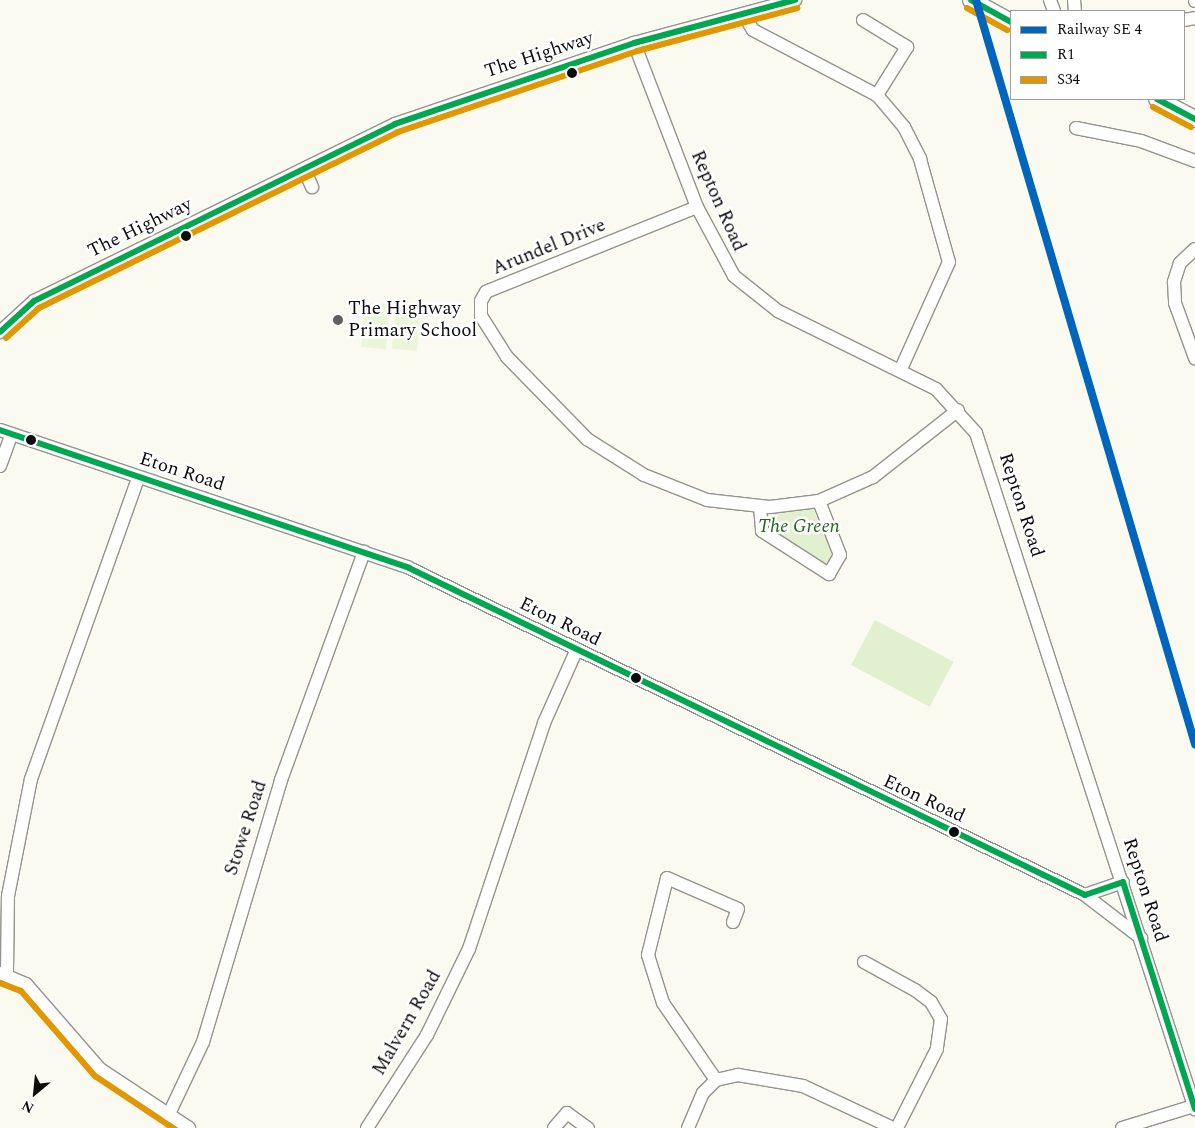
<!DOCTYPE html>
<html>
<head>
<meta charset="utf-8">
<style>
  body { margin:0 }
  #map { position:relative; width:1195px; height:1128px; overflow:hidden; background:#fbfaf0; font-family:Spectral,serif }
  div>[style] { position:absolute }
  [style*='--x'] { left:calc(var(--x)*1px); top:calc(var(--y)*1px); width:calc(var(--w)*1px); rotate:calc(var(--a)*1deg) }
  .green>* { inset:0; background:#e1f1cf; transform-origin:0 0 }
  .pitch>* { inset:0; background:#ebf5d9; transform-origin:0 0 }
  .roads { filter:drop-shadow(1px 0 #94938f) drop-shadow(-1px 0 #94938f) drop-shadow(0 1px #94938f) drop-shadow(0 -1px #94938f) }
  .minor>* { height:12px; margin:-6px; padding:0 6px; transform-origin:6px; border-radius:6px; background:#fefefd }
  .tertiary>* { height:16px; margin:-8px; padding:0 8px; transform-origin:8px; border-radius:8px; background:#fefefd }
  .bus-1>* { height:6px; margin:-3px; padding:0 3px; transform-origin:3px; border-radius:3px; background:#00a651 }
  .bus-2>* { height:6px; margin:-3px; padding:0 3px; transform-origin:3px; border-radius:3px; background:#e09701 }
  .rail-1>* { height:8px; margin:-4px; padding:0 4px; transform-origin:4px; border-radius:4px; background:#0065bd }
  .dots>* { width:14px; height:14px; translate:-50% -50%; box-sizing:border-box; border:2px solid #fff; border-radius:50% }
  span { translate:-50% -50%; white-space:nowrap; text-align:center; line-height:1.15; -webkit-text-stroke:5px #fff; paint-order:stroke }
  .street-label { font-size:19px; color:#0c0c0c }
  .poi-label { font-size:19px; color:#0c0c0c }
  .left { translate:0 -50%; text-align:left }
  .park-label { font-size:19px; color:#22661b; font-style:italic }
  .legend { position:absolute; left:1010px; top:10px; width:175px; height:90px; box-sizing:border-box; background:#fff; border:1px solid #9e9e9e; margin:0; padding:6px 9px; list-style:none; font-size:15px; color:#0c0c0c }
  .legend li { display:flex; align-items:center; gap:10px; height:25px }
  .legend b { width:25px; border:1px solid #9e9e9e }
  .north { position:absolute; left:10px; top:1068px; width:50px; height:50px; -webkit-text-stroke:4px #fff; paint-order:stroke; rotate:208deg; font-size:14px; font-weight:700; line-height:20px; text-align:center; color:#0c0c0c }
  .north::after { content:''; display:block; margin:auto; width:18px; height:22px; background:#0c0c0c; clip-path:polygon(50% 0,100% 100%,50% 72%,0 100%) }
</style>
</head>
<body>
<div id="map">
  <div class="green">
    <div style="clip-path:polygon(812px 506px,833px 554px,826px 566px,767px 531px,767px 509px)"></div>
    <div style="left:875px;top:620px;width:89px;height:51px;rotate:28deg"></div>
  </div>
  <div class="pitch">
    <div style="left:365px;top:302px;width:25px;height:45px;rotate:5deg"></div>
    <div style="left:396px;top:304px;width:25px;height:45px;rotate:5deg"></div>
  </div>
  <div class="roads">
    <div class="minor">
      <div style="--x:1050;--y:0;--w:12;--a:70"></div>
      <div style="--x:1074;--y:0;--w:11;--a:85"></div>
      <div style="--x:1195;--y:0;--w:1;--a:90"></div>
      <div style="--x:744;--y:15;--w:17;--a:59"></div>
      <div style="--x:753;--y:30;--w:140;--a:27.7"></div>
      <div style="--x:877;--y:95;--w:42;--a:49.8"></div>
      <div style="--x:904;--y:127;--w:36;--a:63"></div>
      <div style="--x:920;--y:159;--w:107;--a:74.3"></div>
      <div style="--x:949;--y:262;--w:117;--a:114.2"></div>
      <div style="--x:863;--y:20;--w:52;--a:31.5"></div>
      <div style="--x:907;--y:47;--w:57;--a:122"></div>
      <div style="--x:1184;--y:20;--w:11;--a:-10"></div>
      <div style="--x:634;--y:43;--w:176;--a:69"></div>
      <div style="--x:697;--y:207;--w:78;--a:61.8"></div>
      <div style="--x:734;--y:276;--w:56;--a:38.5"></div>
      <div style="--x:778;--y:311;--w:176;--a:26.3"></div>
      <div style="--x:936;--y:389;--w:59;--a:47.7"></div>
      <div style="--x:976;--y:433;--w:711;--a:72.05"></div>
      <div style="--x:1076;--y:128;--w:66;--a:11.3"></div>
      <div style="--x:1141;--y:141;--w:58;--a:20.3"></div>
      <div style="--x:304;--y:169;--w:20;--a:66"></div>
      <div style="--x:697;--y:207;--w:227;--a:158.1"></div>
      <div style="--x:486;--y:292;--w:10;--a:119"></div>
      <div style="--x:481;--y:301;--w:15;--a:90"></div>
      <div style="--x:481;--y:316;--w:49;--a:57.6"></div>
      <div style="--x:507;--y:357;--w:115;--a:45.7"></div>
      <div style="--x:587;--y:439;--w:67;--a:32.3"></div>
      <div style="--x:644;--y:475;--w:68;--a:21.6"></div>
      <div style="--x:707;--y:500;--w:63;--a:6.3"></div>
      <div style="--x:770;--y:507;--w:49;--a:-7"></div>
      <div style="--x:819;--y:501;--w:59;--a:-24"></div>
      <div style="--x:873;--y:477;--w:108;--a:-38.2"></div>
      <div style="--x:1195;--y:249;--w:21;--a:137"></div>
      <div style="--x:1180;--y:263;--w:20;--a:108"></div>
      <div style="--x:1174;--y:282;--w:21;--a:87"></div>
      <div style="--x:1175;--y:303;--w:59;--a:70"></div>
      <div style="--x:0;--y:332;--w:46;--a:-42.4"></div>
      <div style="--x:34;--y:301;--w:402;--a:-26.1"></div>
      <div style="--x:395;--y:124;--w:252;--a:-18.7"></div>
      <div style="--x:634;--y:43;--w:167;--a:-15"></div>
      <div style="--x:0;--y:430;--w:432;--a:18.6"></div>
      <div style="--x:409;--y:568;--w:751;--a:25.81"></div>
      <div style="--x:1085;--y:895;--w:71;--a:37.5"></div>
      <div style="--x:0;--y:466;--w:32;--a:-70"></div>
      <div style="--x:760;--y:507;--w:24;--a:85"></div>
      <div style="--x:762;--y:531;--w:80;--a:32.7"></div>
      <div style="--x:829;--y:574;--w:22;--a:-60"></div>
      <div style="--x:840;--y:555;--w:58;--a:-111.3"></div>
      <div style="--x:1085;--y:895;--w:40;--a:-18.9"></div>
      <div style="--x:864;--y:962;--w:58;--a:28.8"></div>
      <div style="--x:915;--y:990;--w:20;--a:37"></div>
      <div style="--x:931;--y:1002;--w:20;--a:60"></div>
      <div style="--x:941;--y:1019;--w:30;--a:98"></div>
      <div style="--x:937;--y:1049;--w:89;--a:116.9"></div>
      <div style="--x:0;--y:973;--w:28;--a:23"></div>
      <div style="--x:26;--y:984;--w:113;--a:49"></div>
      <div style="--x:100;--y:1069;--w:107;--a:33.5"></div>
      <div style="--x:7;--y:973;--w:77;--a:-89.3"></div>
      <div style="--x:8;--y:896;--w:119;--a:-78.9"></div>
      <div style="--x:31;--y:779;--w:319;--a:-70.4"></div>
      <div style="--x:716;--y:1080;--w:93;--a:-124.5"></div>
      <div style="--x:663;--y:1003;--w:50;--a:-107.4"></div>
      <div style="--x:648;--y:955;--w:79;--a:-76.1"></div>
      <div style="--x:667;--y:878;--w:77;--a:23.6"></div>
      <div style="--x:738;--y:909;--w:14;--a:111"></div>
      <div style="--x:168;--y:1116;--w:82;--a:-64.7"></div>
      <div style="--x:203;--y:1042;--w:273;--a:-73.4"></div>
      <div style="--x:281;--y:780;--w:243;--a:-70"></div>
      <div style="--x:367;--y:1128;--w:111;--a:-57.2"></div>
      <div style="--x:427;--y:1035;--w:96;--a:-64"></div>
      <div style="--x:469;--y:949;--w:238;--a:-71.6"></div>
      <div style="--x:544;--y:723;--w:79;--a:-66"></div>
      <div style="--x:554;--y:1128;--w:20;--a:-49"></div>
      <div style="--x:567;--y:1113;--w:26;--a:36"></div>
      <div style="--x:688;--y:1128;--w:38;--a:-67"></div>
      <div style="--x:703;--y:1093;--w:18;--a:-45"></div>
      <div style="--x:716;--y:1080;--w:23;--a:-13"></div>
      <div style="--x:738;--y:1075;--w:66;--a:9.6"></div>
      <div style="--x:803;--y:1086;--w:99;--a:25"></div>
      <div style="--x:1122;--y:1128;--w:75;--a:-17"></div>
    </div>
    <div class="tertiary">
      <div style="--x:971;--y:0;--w:46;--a:28.8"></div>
      <div style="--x:1157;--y:99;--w:43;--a:27.8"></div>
    </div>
  </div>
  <div class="bus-1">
    <div style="--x:971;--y:0;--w:46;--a:28.8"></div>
    <div style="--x:1157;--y:99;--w:43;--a:27.8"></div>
    <div style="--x:0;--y:332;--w:46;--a:-42.4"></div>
    <div style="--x:34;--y:301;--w:402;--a:-26.1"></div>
    <div style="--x:395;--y:124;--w:252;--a:-18.7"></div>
    <div style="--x:634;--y:43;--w:167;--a:-15"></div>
    <div style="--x:0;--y:430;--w:432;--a:18.6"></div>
    <div style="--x:409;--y:568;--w:751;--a:25.81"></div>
    <div style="--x:1085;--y:895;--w:40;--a:-18.9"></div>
    <div style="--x:1123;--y:882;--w:238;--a:72.4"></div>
  </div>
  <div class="bus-2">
    <div style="--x:967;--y:8;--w:46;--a:28.8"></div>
    <div style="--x:1153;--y:107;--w:43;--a:27.8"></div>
    <div style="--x:6;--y:338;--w:45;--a:-42.3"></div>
    <div style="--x:39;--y:308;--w:400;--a:-26.1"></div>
    <div style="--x:398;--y:132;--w:252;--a:-18.7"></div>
    <div style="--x:637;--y:51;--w:166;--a:-15"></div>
    <div style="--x:0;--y:983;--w:22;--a:21"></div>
    <div style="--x:21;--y:991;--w:113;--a:49"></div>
    <div style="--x:95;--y:1076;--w:94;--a:33.7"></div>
  </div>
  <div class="rail-1">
    <div style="--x:976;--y:0;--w:776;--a:73.6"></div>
  </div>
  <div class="dots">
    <div style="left:572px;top:73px;background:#0c0c0c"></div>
    <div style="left:186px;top:236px;background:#0c0c0c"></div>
    <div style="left:338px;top:320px;background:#605f5c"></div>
    <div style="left:31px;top:440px;background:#0c0c0c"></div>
    <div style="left:636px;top:678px;background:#0c0c0c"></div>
    <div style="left:954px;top:832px;background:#0c0c0c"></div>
  </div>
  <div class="street-label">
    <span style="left:539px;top:55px;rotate:-18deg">The Highway</span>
    <span style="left:718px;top:201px;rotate:66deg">Repton Road</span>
    <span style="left:140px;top:228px;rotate:-26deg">The Highway</span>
    <span style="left:549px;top:247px;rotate:-22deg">Arundel Drive</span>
    <span style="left:182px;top:472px;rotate:18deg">Eton Road</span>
    <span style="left:1021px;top:505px;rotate:72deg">Repton Road</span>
    <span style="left:560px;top:622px;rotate:26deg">Eton Road</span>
    <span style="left:924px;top:799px;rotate:25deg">Eton Road</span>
    <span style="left:246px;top:828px;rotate:-72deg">Stowe Road</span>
    <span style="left:1145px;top:890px;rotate:72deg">Repton Road</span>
    <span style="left:407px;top:1023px;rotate:-60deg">Malvern Road</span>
  </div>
  <div class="poi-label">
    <span class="left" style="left:348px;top:320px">The Highway<br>Primary School</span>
  </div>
  <div class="park-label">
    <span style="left:799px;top:527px">The Green</span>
  </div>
  <ul class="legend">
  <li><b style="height:6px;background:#0065bd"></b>Railway SE 4</li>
  <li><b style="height:6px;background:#00a651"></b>R1</li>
  <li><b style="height:6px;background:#e09701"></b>S34</li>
  </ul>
  <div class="north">N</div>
</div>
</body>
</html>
